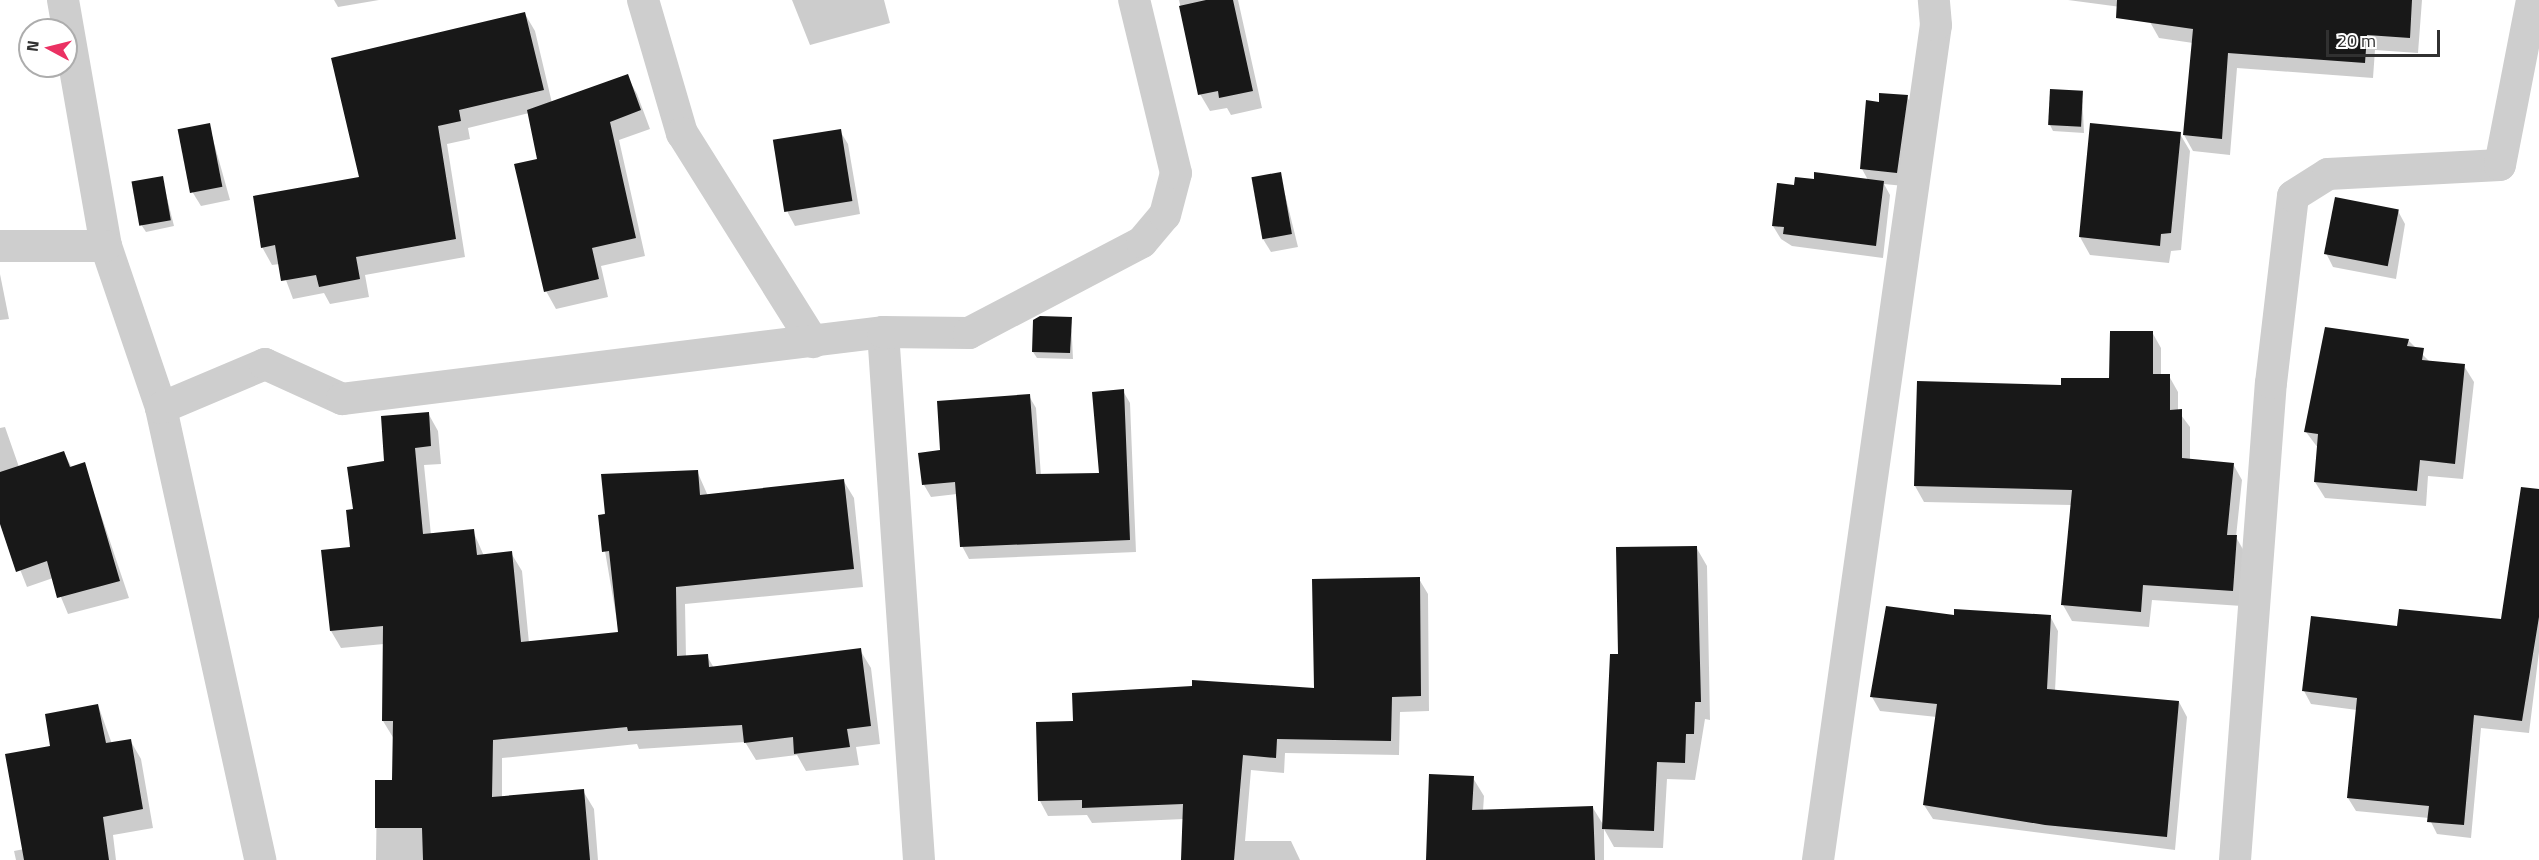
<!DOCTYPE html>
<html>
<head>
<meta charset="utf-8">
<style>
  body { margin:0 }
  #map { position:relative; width:2539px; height:860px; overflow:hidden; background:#fff; font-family:"Titillium Web",sans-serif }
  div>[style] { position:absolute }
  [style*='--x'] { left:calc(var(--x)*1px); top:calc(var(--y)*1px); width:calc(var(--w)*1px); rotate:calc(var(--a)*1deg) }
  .shadow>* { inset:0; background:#0003 }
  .building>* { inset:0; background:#181818; transform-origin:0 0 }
  .minor>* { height:32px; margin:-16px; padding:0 16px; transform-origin:16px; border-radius:16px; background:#cecece }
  span { translate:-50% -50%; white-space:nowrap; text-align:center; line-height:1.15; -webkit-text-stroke:6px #fff; paint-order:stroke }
  .north { position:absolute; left:18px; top:18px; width:60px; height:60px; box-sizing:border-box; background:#fff; border:2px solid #adadad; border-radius:50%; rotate:277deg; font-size:16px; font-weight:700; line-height:24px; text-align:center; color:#313131 }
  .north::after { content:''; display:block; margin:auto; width:21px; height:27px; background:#eb3163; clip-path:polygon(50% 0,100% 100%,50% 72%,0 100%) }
  .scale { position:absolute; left:2326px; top:30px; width:114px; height:27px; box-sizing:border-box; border:3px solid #313131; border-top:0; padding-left:8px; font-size:18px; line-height:21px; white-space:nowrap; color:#313131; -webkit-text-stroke:4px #fff; paint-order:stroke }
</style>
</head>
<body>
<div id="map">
  <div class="shadow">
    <div style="clip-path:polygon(334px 0,379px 0,338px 7px)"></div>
    <div style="clip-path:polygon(792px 0,884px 0,890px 23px,810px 45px)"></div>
    <div style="clip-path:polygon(1179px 0,1238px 0,1262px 108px,1231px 115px,1227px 108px,1210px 111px,1200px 94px)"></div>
    <div style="clip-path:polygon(2068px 0,2422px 0,2418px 53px,2375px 50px,2373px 78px,2237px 68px,2230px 155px,2193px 151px,2184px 135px,2193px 43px,2159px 38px,2150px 22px,2151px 11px)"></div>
    <div style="clip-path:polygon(525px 14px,535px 31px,552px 103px,627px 76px,637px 94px,650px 129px,619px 140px,645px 256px,601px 266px,608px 297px,556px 309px,546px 291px,539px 160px,529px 113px,468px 128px,470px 139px,447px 144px,465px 257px,365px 275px,369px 297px,330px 304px,324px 293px,293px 299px,280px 264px,272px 265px,262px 247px,360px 178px)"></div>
    <div style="clip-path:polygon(2082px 92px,2084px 133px,2053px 131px,2050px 125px)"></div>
    <div style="clip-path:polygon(1907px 97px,1915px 110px,1904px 186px,1884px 184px,1890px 195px,1883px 258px,1792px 246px,1781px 239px,1773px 226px,1795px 187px,1815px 181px,1868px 180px,1862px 169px,1880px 104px)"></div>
    <div style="clip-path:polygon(209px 125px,230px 200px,201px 206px,193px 193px)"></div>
    <div style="clip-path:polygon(2091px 125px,2180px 134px,2190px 151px,2181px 250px,2171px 251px,2169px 263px,2090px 255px,2080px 237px)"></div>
    <div style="clip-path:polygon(840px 131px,848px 144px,860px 214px,795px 226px,788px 213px,775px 143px)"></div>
    <div style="clip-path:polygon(1280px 174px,1298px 247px,1271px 252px,1263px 239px)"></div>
    <div style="clip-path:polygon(162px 178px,174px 226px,146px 232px,142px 226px)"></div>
    <div style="clip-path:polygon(2398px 211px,2405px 224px,2396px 279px,2333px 267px,2326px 253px)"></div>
    <div style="clip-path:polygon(0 274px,9px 319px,0 320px)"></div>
    <div style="clip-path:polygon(1071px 318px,1073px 359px,1037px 358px,1033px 352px)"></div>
    <div style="clip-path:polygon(2152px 332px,2161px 348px,2161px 376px,2169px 376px,2178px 392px,2178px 411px,2190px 427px,2190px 460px,2233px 464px,2242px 480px,2236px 537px,2245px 553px,2242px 606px,2152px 600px,2149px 627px,2072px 621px,2063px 605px,2072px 505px,1924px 502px,1915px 486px,2063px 386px,2110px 379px)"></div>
    <div style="clip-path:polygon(2408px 340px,2430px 362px,2464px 366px,2474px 382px,2463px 479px,2428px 476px,2426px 506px,2325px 498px,2315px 482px,2318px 448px,2306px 432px)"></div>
    <div style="clip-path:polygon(1123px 391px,1130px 403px,1136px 552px,969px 559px,962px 546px,957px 494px,931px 497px,924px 485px,942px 452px,1029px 396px,1036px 408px,1041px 476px,1100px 475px)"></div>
    <div style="clip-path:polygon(428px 413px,438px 431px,441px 464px,424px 465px,431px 535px,473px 531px,484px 556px,511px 553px,522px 571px,529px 643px,619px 633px,599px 516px,697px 471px,708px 496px,843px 480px,854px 498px,863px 587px,685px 604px,686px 657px,707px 656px,714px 668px,860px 650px,871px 668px,880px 744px,856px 747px,859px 765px,806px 771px,797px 755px,756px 760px,745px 742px,639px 749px,637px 744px,502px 758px,502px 798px,583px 791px,594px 809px,598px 860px,376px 860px,377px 782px,394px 782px,394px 739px,383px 721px,384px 644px,341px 648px,331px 631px,352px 549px,355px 511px)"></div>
    <div style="clip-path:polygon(5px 427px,19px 467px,64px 453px,72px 468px,84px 464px,129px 598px,68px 614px,53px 578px,27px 587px,0 519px,0 428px)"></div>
    <div style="clip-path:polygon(2539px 520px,2539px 652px,2529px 733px,2481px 728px,2471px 838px,2437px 834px,2429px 818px,2356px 811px,2348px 798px,2357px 710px,2311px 704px,2304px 691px,2399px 628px,2503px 621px)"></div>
    <div style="clip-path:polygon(1696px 547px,1707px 566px,1710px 720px,1705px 719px,1695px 780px,1667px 779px,1663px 848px,1614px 847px,1604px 829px,1604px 860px,1428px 860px,1473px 778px,1484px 796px,1483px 811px,1593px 808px,1604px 826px,1619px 656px)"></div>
    <div style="clip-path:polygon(1419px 579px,1428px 594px,1429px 711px,1400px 712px,1399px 755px,1285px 753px,1284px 773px,1251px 770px,1245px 841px,1291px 841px,1300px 860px,1183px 860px,1184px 819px,1092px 823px,1087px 815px,1048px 816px,1040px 801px,1074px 723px,1316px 690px)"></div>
    <div style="clip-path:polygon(2050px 616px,2058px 631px,2055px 691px,2179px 702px,2187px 717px,2175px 850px,1933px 819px,1924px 805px,1937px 717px,1880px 711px,1872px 697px,1956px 617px)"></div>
    <div style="clip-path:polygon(98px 705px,112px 744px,130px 740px,141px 759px,153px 828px,113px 835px,116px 860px,16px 860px,14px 851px,24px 849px,52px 747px)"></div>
  </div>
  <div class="building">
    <div style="clip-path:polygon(1206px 0,1233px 0,1253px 91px,1219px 98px,1218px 91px,1198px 95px,1179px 6px)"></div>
    <div style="clip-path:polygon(2117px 0,2412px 0,2410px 38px,2367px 35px,2365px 63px,2228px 53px,2222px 139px,2183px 135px,2193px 29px,2116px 18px)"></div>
    <div style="clip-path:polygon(525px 12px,544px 90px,459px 110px,461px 121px,438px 126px,456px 239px,356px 257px,360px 279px,319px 287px,316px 275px,281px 281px,275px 245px,261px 248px,253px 196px,359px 177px,331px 58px)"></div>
    <div style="clip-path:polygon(628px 74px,641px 110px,610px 122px,636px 238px,592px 248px,599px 279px,544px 292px,514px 164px,537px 159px,527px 110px)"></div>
    <div style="left:2050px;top:89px;width:33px;height:36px;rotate:3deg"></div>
    <div style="clip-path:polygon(1879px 93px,1908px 95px,1897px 173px,1860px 169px,1866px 100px,1879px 102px)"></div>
    <div style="left:210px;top:123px;width:65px;height:33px;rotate:79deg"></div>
    <div style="clip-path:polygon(2090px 123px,2181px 132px,2171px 233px,2161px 234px,2160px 246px,2079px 237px)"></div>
    <div style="left:841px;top:129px;width:73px;height:69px;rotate:81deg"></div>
    <div style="left:1281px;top:172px;width:63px;height:30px;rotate:80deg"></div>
    <div style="clip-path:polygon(1814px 172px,1884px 181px,1876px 246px,1783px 234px,1784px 227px,1772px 226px,1777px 183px,1794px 185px,1795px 177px,1814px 179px)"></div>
    <div style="left:163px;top:176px;width:45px;height:32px;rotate:80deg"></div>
    <div style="left:2335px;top:197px;width:65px;height:58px;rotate:11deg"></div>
    <div style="clip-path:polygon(1040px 316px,1072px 317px,1070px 353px,1032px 352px,1033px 320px)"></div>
    <div style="clip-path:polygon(2325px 327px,2409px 339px,2407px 346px,2424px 348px,2422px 360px,2465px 364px,2455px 464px,2420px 460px,2417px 491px,2314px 482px,2318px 434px,2304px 432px)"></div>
    <div style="clip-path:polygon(2110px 331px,2153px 331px,2153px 374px,2170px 374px,2170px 410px,2182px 409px,2182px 458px,2234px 463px,2227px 535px,2237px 535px,2233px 591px,2143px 585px,2141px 612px,2061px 605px,2072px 490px,1914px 486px,1917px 381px,2061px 385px,2061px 378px,2109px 378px)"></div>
    <div style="clip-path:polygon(1124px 389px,1130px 540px,960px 547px,955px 482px,922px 485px,918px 453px,940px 450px,937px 401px,1030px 394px,1036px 474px,1099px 473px,1092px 392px)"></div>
    <div style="clip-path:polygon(429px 412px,431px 446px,415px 448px,423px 534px,474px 529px,477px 555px,512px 551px,521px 642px,618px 632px,609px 551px,602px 552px,598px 515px,605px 514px,601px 474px,698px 470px,700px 495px,844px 479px,854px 569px,676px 587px,677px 656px,708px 654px,709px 667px,861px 648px,871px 726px,847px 729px,850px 747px,794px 754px,793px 737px,744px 743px,742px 725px,628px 731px,627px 727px,493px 740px,492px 797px,584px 789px,590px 860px,423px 860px,422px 828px,375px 828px,375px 780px,392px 780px,393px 721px,382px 721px,383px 626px,330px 631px,321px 550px,350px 547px,346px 510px,353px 509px,347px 467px,384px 461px,381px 416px)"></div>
    <div style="clip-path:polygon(64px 451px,70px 467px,85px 462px,120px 581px,57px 598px,47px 561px,16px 572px,0 524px,0 472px)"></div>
    <div style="clip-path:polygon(2521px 487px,2539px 489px,2539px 617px,2522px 721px,2474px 715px,2464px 825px,2427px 822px,2429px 806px,2347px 798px,2357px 698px,2302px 691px,2311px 616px,2397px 626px,2399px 609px,2501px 619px)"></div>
    <div style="clip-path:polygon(1697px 546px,1701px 702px,1695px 702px,1694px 734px,1686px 734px,1685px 763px,1657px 762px,1654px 831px,1602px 829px,1610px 654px,1618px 654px,1616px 547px)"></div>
    <div style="clip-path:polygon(1420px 577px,1421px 696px,1392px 697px,1391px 741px,1277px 739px,1276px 758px,1243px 755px,1234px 860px,1181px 860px,1183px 804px,1082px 808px,1082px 800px,1038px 801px,1036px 722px,1073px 721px,1072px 693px,1192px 686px,1192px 680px,1314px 688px,1312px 579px)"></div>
    <div style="clip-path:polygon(1886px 606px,1954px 615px,1954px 609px,2051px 615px,2047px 689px,2179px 701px,2167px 837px,2045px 825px,1923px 805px,1937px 704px,1870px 697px)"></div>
    <div style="clip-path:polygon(98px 704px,106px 743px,131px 739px,143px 809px,103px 817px,109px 860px,24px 860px,5px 754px,50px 746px,45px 714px)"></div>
    <div style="clip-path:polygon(1429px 774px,1474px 776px,1472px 810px,1593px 806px,1595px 860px,1426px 860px)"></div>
  </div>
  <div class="minor">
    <div style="--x:63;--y:0;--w:250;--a:80.1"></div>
    <div style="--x:106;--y:246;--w:171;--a:71.2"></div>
    <div style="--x:161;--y:408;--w:463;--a:77.6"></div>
    <div style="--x:643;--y:0;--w:139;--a:73.7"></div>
    <div style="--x:682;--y:133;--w:247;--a:57.9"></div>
    <div style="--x:0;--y:246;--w:106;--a:0"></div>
    <div style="--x:883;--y:332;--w:529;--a:86.1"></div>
    <div style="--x:161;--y:408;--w:113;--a:-22.9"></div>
    <div style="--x:265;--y:364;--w:85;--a:24.4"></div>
    <div style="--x:342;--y:399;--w:545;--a:-7.06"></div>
    <div style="--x:883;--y:332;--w:86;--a:0.7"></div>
    <div style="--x:969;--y:333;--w:195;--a:-27.7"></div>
    <div style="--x:1142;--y:242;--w:35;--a:-50"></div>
    <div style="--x:1165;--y:215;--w:43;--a:-75.3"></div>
    <div style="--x:1176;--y:173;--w:178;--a:-103.6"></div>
    <div style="--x:1818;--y:860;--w:843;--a:-81.96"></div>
    <div style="--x:1936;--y:25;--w:25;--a:-95"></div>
    <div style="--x:2235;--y:860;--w:478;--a:-85.7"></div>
    <div style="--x:2271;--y:383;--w:188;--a:-83.3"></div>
    <div style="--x:2293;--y:196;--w:41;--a:-32.2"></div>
    <div style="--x:2328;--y:174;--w:172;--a:-3"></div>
    <div style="--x:2500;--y:165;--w:168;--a:-79"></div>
  </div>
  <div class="north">N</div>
  <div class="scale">20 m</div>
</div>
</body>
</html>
